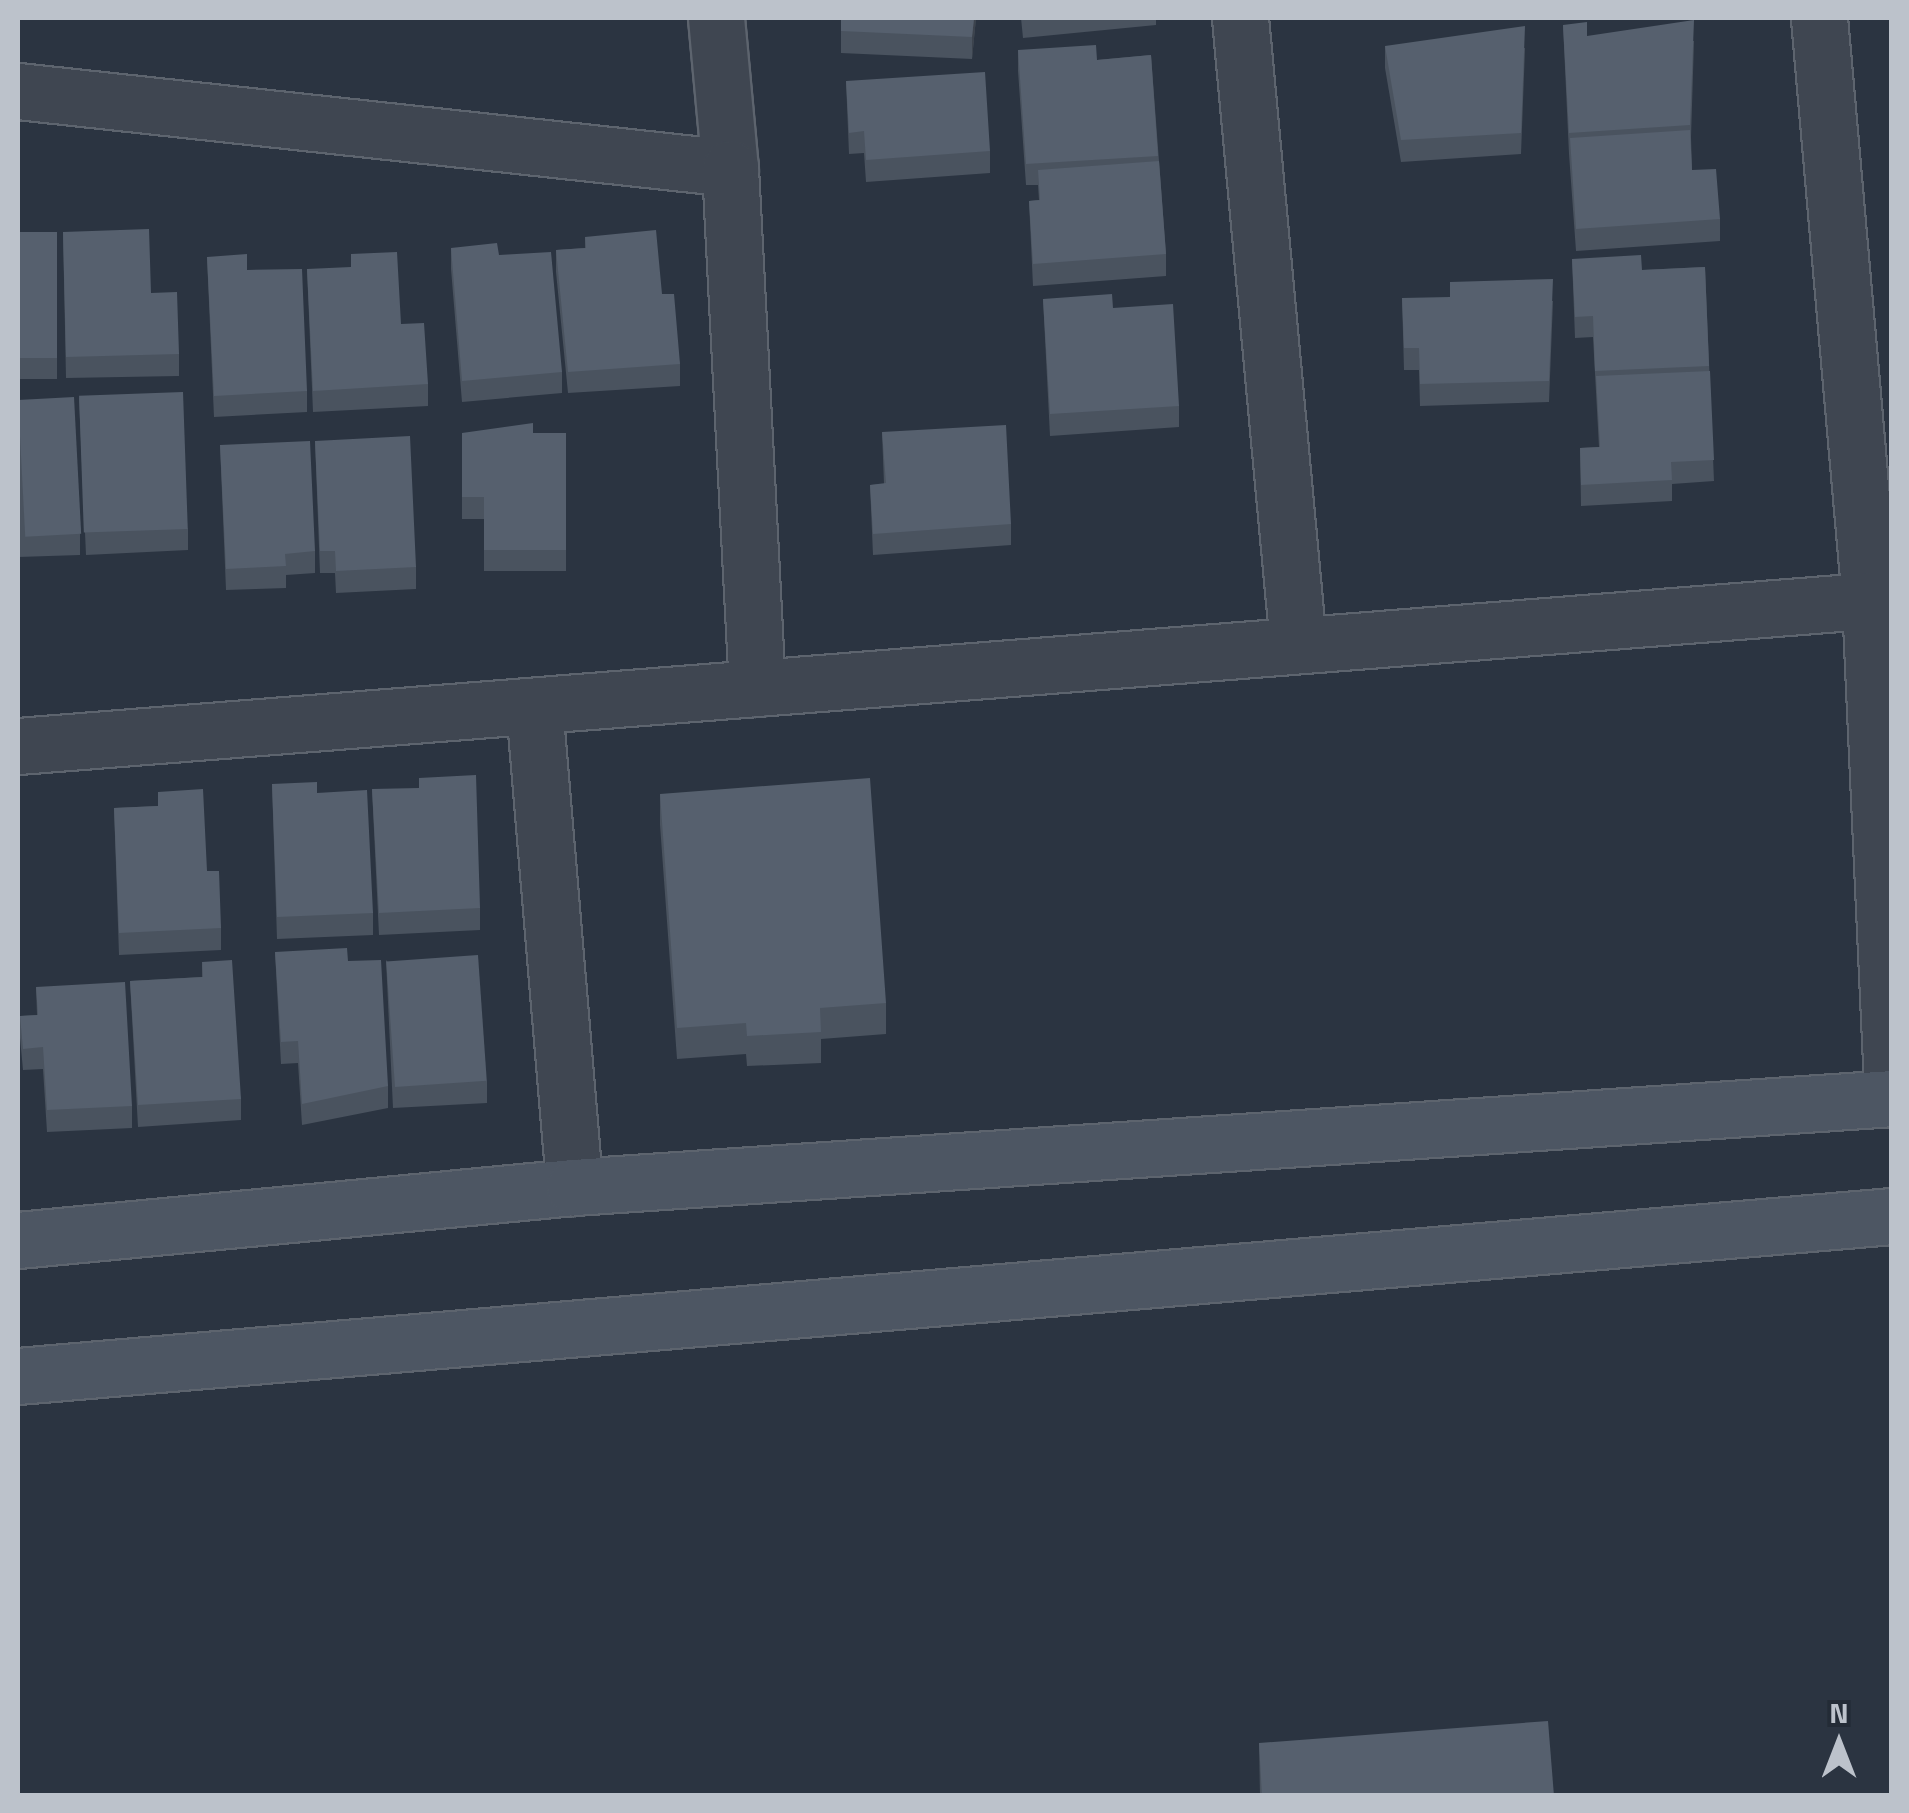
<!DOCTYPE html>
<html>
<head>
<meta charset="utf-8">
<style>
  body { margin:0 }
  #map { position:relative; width:1909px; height:1813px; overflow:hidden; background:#2b3441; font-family:"Titillium Web",sans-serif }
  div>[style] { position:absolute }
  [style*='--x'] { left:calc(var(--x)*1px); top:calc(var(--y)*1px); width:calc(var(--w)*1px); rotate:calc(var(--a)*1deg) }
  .roads { filter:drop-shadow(2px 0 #5d646e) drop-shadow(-2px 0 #5d646e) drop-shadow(0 2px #5d646e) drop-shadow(0 -2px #5d646e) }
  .street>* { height:55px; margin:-27.5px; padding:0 27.5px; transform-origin:27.5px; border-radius:27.5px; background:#3f4651 }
  .secondary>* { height:55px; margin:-27.5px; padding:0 27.5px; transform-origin:27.5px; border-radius:27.5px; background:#4d5663 }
  .wall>* { inset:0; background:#4a535f; transform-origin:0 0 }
  .shaded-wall>* { inset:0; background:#3c434d }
  .building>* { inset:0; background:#56606e; transform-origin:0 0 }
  span { translate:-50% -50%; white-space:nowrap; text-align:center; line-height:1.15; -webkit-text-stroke:8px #232b36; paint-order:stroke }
  .frame { position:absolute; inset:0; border:20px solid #bcc2cb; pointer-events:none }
  .north { position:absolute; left:1789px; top:1693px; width:100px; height:100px; -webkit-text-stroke:8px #232b36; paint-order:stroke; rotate:0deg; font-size:28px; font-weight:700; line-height:40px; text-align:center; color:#bcc2cb }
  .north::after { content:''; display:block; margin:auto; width:35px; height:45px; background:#bcc2cb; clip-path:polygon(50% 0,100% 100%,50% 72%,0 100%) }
</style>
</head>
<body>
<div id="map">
  <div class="roads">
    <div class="street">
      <div style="--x:716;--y:18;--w:151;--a:84.7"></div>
      <div style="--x:1240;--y:18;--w:630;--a:84.71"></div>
      <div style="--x:1819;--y:18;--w:584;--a:84.99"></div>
      <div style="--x:1870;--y:600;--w:490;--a:87.4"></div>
      <div style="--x:18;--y:91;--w:716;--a:6.17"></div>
      <div style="--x:730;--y:168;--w:521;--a:87.03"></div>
      <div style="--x:534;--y:706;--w:483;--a:85.2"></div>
      <div style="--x:18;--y:746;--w:1880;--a:-4.49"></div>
    </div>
    <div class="secondary">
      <div style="--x:18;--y:1240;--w:559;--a:-5.45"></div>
      <div style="--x:574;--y:1187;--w:1321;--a:-3.86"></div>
      <div style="--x:18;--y:1376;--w:1881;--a:-4.88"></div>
    </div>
  </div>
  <div class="wall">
    <div style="clip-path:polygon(841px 18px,976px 18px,972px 59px,841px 53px)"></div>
    <div style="clip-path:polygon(1021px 18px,1156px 18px,1156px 25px,1023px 38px)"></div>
    <div style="clip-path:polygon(1563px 25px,1587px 36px,1694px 41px,1691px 137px,1692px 170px,1720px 219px,1720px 241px,1576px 251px,1569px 154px)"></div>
    <div style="clip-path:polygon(1385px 46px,1525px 48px,1521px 154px,1401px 162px,1385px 68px)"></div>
    <div style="clip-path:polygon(1018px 50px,1097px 60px,1151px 55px,1166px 254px,1166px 276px,1033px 286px,1029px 201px,1039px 200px,1038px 185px,1026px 185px,1018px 71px)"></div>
    <div style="clip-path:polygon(846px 81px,990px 151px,990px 173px,866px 182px,864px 153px,849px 154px)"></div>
    <div style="left:18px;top:232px;width:39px;height:147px"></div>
    <div style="clip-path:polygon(63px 232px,151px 293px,179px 354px,179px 376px,66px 378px)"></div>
    <div style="clip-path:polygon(585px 237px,662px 294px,680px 364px,680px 386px,568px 393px,556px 272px,556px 250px,585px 248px)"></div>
    <div style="clip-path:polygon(451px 248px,499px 255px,562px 372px,562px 393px,462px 402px,451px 269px)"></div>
    <div style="clip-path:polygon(207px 257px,247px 270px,307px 391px,307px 412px,214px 417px)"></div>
    <div style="clip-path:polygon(1572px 259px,1642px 270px,1705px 267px,1714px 481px,1672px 484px,1672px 501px,1581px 506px,1580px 448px,1599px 447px,1593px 337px,1575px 338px)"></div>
    <div style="clip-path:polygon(307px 269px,401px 324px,428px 384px,428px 406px,313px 412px)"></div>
    <div style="clip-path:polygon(1402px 298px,1553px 301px,1549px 402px,1420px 406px,1419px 370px,1404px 370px)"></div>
    <div style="clip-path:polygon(1043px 299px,1113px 308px,1179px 406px,1179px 427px,1050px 436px)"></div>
    <div style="clip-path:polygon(79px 397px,188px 529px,188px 550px,86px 555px)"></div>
    <div style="clip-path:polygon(18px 399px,80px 534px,80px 555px,18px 557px)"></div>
    <div style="clip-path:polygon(882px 432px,1011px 524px,1011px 545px,873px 555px,870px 485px,884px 484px)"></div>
    <div style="clip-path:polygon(462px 433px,566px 433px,566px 571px,484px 571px,484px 519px,462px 519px)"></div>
    <div style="clip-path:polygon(315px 441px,416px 567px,416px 589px,336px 593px,335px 573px,320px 573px)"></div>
    <div style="clip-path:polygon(220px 445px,315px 551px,315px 573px,286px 575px,286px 588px,226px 590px)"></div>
    <div style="clip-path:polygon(272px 784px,317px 793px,373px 913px,373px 935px,277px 939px)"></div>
    <div style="clip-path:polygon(372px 789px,480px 908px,480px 930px,379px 935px)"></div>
    <div style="clip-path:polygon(158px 792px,207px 871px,221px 928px,221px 950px,119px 955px,114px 808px,158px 806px)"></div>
    <div style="clip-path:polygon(660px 794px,886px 1003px,886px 1034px,821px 1039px,821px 1063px,747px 1066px,746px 1054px,677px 1059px,660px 825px)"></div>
    <div style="clip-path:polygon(275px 952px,348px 961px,388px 1086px,388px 1108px,302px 1125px,298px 1063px,281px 1064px)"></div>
    <div style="clip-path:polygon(386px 960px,487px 1081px,487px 1103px,393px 1108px)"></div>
    <div style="clip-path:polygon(202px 962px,241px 1099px,241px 1120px,138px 1127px,130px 981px,202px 977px)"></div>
    <div style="clip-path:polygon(36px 987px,132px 1106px,132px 1128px,47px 1132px,43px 1069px,23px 1070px,20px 1038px,20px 1016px,37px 1015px)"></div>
    <div style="clip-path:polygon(1259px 1743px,1554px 1796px,1260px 1796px)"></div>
  </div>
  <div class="shaded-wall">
    <div style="clip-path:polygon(974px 18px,976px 18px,972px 59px,972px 37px)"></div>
  </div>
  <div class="building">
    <div style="clip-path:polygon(841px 18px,974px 18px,972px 37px,841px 31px)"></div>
    <div style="clip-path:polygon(1694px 20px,1690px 125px,1569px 133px,1563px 25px,1587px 22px,1587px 36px)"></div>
    <div style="clip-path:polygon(1525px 26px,1521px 133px,1401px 140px,1385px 46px)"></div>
    <div style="clip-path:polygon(1096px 45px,1097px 60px,1151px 55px,1158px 156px,1026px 164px,1018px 50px)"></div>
    <div style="clip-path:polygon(985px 72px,990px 151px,866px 160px,864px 131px,849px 133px,846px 81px)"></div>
    <div style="clip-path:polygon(1690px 130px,1692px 170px,1716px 169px,1720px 219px,1576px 229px,1570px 138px)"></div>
    <div style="clip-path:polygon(1159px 161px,1166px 254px,1033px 264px,1029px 201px,1040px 200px,1038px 170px)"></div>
    <div style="clip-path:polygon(149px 229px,151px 293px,177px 292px,179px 354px,66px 357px,63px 232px)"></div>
    <div style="clip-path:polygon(656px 230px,662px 294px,674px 294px,680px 364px,568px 372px,556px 250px,586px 248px,585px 237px)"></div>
    <div style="left:18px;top:232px;width:39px;height:126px"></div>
    <div style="clip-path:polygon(497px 243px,499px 255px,551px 252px,562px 372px,462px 381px,451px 248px)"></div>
    <div style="clip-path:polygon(397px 252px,401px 324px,424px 323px,428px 384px,313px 391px,307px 269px,351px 267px,351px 254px)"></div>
    <div style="clip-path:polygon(247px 254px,247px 270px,302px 269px,307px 391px,214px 396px,207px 257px)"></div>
    <div style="clip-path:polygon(1641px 255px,1642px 270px,1705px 267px,1709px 366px,1595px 371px,1593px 316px,1575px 317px,1572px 259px)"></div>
    <div style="clip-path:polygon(1553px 279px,1549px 381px,1420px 384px,1419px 348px,1404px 348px,1402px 298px,1450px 297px,1450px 282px)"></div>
    <div style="clip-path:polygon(1112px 294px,1113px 308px,1173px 304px,1179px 406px,1050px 414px,1043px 299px)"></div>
    <div style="clip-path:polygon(1710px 371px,1714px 460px,1671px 462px,1672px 480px,1581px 485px,1580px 448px,1600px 447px,1596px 376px)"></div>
    <div style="left:183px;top:392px;width:137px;height:104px;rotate:88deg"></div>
    <div style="left:74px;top:397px;width:137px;height:56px;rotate:87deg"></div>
    <div style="clip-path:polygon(533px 423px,533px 433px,566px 433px,566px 550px,484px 550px,484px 497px,462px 497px,462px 433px)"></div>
    <div style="clip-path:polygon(1006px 425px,1011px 524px,873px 534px,870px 485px,886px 483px,882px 432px)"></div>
    <div style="clip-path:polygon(410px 436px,416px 567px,336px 571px,335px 551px,320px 551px,315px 441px)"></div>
    <div style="clip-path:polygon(310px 441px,315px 551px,285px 554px,286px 566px,226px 569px,220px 445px)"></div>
    <div style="clip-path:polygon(476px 775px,480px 908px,379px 913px,372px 789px,419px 788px,419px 778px)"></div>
    <div style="clip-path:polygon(870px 778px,886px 1003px,820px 1008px,821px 1032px,747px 1036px,746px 1023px,677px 1028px,660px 794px)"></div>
    <div style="clip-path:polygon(317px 782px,317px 793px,367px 790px,373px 913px,277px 917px,272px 784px)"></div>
    <div style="clip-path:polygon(203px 789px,207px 871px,219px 871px,221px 928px,119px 933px,114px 808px,158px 806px,158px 792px)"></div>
    <div style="clip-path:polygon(347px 948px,348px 961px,381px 960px,388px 1086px,302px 1104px,298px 1041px,281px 1042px,275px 952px)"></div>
    <div style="left:478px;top:955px;width:126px;height:92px;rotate:86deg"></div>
    <div style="clip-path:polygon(232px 960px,241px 1099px,138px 1105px,130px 981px,203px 977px,202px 962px)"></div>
    <div style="clip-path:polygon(125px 982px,132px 1106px,47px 1110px,43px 1047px,23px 1049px,20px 1016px,38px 1015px,36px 987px)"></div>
    <div style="clip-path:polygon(1548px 1721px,1554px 1796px,1262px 1796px,1259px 1743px)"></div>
  </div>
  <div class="frame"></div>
  <div class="north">N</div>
</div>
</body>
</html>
